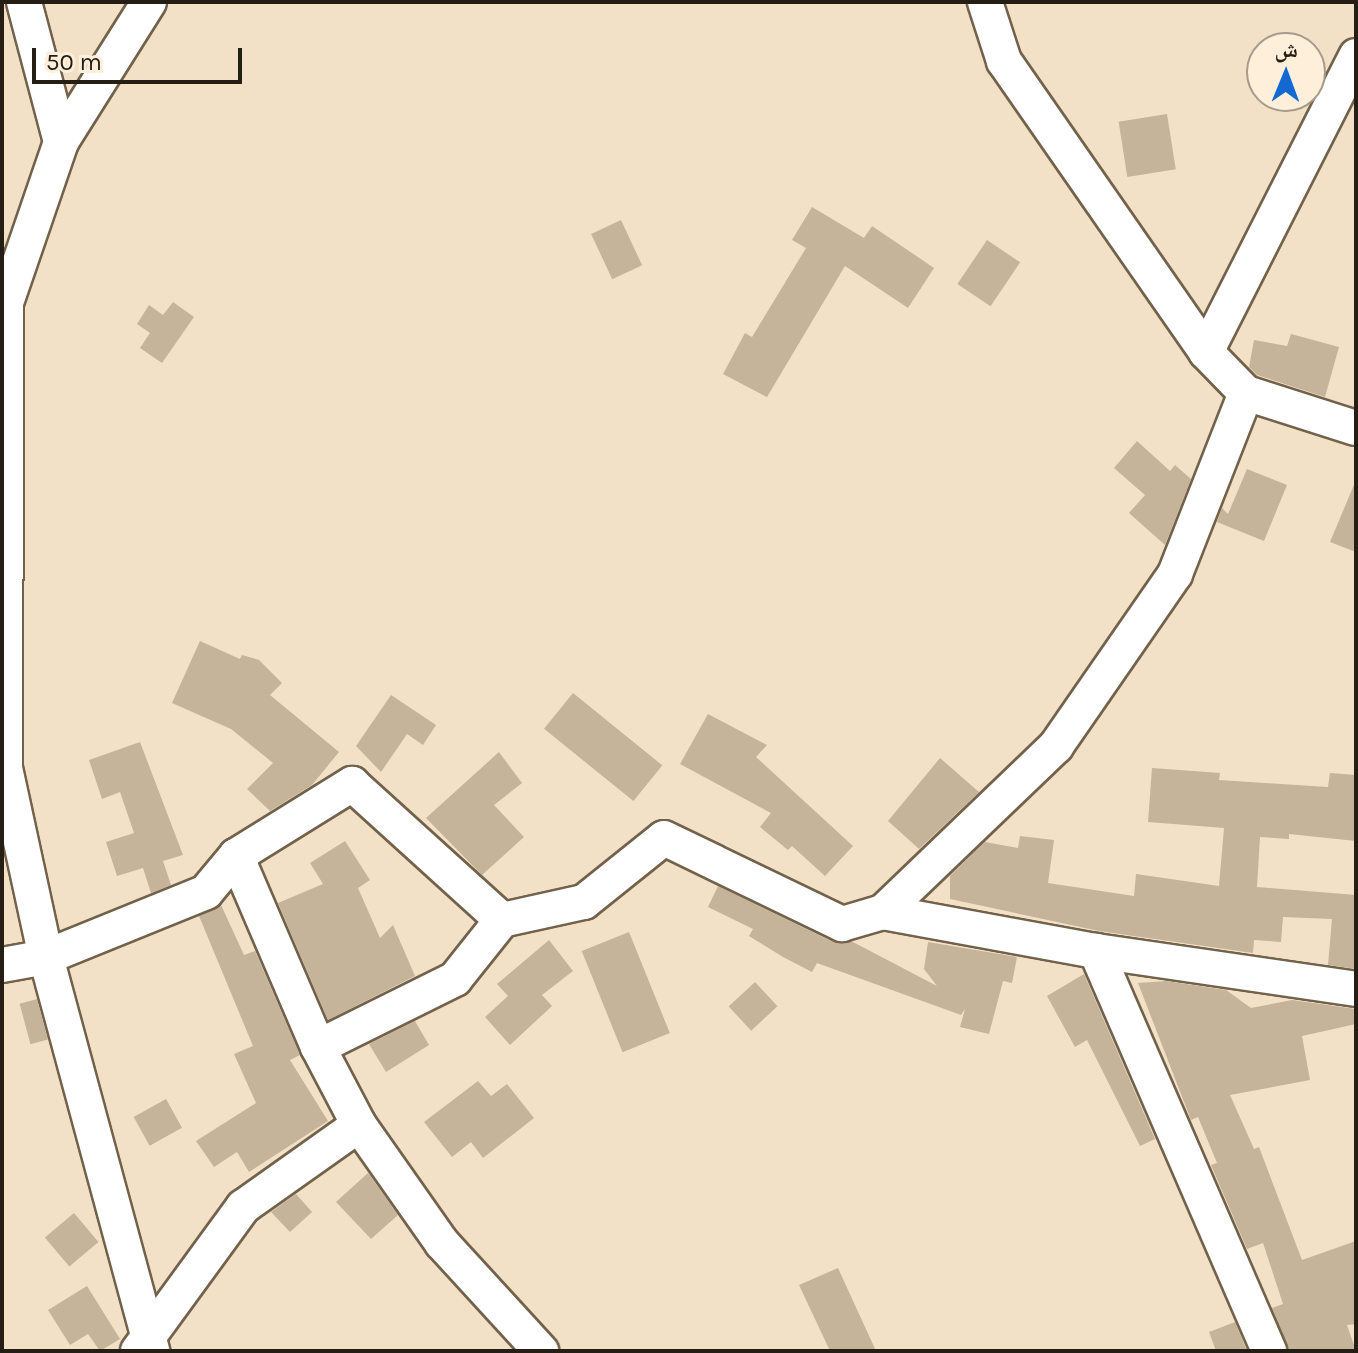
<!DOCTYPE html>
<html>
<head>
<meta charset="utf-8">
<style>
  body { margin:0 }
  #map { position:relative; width:1358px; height:1353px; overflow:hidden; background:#f3e1c7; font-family:Karla,"Noto Naskh Arabic",sans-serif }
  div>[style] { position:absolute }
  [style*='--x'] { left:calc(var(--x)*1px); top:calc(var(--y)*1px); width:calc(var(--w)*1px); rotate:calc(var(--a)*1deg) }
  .building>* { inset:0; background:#c5b39a; transform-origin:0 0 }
  .roads { filter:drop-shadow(2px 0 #72624b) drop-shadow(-2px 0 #72624b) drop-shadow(0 2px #72624b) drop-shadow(0 -2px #72624b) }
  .minor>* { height:34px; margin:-17px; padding:0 17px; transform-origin:17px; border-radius:17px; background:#fff }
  span { translate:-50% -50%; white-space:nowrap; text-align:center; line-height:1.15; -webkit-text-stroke:6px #fdefd9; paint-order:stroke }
  .frame { position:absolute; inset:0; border:4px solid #241e14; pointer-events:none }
  .north { position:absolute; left:1246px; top:32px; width:80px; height:80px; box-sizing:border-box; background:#fdefd9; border:2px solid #a69b8a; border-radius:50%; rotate:1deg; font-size:22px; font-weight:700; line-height:32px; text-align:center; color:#241e14 }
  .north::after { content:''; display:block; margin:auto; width:28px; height:36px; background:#1368d2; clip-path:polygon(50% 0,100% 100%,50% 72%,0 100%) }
  .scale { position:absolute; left:32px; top:48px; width:210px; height:36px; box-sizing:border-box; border:4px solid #241e14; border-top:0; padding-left:10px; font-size:24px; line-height:28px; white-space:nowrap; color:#241e14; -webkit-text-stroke:6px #fdefd9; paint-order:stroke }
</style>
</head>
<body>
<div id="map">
  <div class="building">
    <div style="left:1167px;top:114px;width:56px;height:49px;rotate:81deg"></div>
    <div style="clip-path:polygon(812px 207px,864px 238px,872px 226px,934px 268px,908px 308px,845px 266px,767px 397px,723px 374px,745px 333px,752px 337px,806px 248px,792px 240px)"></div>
    <div style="left:621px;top:220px;width:50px;height:33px;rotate:65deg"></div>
    <div style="left:987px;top:240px;width:40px;height:53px;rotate:34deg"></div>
    <div style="clip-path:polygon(173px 302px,194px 317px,162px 363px,140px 348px,150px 333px,137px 324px,149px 305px,163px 315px)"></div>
    <div style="clip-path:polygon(1291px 334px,1339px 347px,1325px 397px,1257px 375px,1249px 367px,1254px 340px,1287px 346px)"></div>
    <div style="clip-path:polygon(1137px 441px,1170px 471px,1175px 465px,1191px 479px,1165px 545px,1129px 513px,1145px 495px,1114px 468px)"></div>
    <div style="clip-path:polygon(1247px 469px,1287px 485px,1264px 541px,1217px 522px,1222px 508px,1228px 514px)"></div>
    <div style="clip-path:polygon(1356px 480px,1356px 552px,1330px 542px)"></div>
    <div style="clip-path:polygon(200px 641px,240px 659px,242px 655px,259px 660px,282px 683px,270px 695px,339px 752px,312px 785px,270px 811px,247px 789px,273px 763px,231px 729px,172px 703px)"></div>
    <div style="left:573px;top:693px;width:115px;height:46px;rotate:39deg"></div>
    <div style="clip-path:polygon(391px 695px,436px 725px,423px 745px,407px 734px,381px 772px,356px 746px)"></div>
    <div style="clip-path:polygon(708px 714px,767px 745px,756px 757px,853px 846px,825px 876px,792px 846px,788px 850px,760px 827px,771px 813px,680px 764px)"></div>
    <div style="clip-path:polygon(140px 742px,183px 855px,163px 861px,171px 885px,151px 893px,143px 868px,117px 876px,106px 842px,134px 833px,120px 792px,102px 799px,89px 760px)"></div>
    <div style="clip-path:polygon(499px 752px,522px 783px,494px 805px,524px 837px,482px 875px,426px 818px)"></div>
    <div style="clip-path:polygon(940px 758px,979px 792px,919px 849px,888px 821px)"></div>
    <div style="clip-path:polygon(1152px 768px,1220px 773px,1219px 780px,1328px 787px,1330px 773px,1356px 775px,1356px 841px,1289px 834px,1289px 839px,1260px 837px,1257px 887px,1356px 895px,1356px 969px,1328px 965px,1332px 919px,1283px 917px,1281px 942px,1254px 940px,1253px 953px,1099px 931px,950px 899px,950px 876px,985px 842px,1018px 848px,1020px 836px,1054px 840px,1048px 883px,1134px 896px,1136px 874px,1219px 886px,1224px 828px,1148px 822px)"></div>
    <div style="clip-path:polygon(345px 841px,370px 880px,358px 888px,380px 938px,393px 925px,415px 976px,328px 1020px,278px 903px,323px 884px,310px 863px)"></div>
    <div style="clip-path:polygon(718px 886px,833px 942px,853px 942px,937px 986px,924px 969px,928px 942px,1017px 957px,1012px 983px,1003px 981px,989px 1034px,960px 1027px,965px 1009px,961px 1015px,817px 963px,812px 972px,783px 957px,749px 936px,753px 929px,708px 907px)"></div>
    <div style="clip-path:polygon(221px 905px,244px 955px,255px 951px,300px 1055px,290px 1060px,328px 1121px,249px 1172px,237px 1152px,214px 1167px,196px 1141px,256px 1103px,234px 1054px,253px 1046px,199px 916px)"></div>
    <div style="left:629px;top:932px;width:109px;height:51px;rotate:68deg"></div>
    <div style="clip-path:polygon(549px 940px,573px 971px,542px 995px,552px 1006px,510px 1045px,485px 1017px,508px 996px,497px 984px)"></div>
    <div style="clip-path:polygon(1084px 974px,1155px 1139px,1140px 1146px,1087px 1040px,1075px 1047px,1047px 996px)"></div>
    <div style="clip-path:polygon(1166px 981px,1226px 990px,1251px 1008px,1292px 1000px,1356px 1009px,1356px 1024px,1302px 1036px,1310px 1080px,1230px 1095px,1254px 1149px,1259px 1147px,1302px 1260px,1356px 1241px,1356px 1324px,1347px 1325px,1356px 1351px,1289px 1351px,1272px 1308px,1283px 1304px,1263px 1243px,1247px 1249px,1211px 1165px,1217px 1163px,1198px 1117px,1191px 1120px,1138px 983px)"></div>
    <div style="left:755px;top:982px;width:33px;height:36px;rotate:47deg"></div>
    <div style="left:37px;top:999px;width:42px;height:18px;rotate:75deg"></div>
    <div style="clip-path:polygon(415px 1021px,429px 1045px,386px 1072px,369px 1044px)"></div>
    <div style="clip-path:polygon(478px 1081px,491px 1096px,507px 1084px,534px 1118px,483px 1158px,471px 1142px,452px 1157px,424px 1122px)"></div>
    <div style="left:166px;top:1099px;width:33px;height:37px;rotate:61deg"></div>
    <div style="clip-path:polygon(368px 1173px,398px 1215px,371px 1239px,336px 1202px)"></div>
    <div style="clip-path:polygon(296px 1194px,312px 1212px,290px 1232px,271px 1212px)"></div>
    <div style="left:74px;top:1213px;width:38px;height:38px;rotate:50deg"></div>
    <div style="clip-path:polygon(838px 1268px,876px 1351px,830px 1351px,799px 1285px)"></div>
    <div style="clip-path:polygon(87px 1286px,120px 1339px,100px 1351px,88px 1334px,70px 1345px,48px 1310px)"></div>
    <div style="clip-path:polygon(1235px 1322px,1247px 1351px,1216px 1351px,1209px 1332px)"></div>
  </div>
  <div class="roads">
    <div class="minor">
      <div style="--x:24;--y:2;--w:145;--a:75.2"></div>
      <div style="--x:149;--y:2;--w:165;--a:122.2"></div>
      <div style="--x:61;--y:142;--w:170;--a:108.9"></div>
      <div style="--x:6;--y:303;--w:465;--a:90.1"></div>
      <div style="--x:5;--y:768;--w:193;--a:77.8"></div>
      <div style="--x:46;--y:957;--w:408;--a:74.9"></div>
      <div style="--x:985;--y:2;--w:62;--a:72.1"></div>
      <div style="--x:1004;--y:61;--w:354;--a:55.2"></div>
      <div style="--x:1206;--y:352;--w:57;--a:45.7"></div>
      <div style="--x:1246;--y:393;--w:115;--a:17.7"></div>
      <div style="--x:1206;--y:352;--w:332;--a:-63.1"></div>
      <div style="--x:883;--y:912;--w:240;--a:-43.8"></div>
      <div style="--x:1056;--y:746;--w:209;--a:-55.3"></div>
      <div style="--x:1175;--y:574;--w:194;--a:-68.6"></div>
      <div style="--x:1096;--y:951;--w:436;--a:66.6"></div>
      <div style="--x:2;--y:965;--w:45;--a:-10.3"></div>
      <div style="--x:46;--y:957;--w:173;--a:-22.1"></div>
      <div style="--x:206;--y:892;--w:47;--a:-50.2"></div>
      <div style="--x:236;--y:856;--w:137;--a:-31.8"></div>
      <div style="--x:352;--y:784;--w:202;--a:42.2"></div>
      <div style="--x:502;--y:920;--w:84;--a:-12.4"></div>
      <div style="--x:584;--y:902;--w:102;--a:-38.7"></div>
      <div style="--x:664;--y:838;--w:198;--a:25.8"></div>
      <div style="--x:842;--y:924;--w:43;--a:-16.3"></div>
      <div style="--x:883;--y:912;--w:217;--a:10.4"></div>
      <div style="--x:1096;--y:951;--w:263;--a:8.3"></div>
      <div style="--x:318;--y:1047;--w:153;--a:-26.4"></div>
      <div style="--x:455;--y:979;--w:75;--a:-51.5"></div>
      <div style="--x:359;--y:1125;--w:144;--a:54.9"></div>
      <div style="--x:442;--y:1243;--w:147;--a:47.5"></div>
      <div style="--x:138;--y:1351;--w:178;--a:-53.9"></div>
      <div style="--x:243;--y:1207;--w:142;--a:-35.3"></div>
      <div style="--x:359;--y:1125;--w:88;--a:-117.7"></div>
      <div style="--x:318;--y:1047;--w:208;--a:-113.2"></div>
    </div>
  </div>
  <div class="frame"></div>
  <div class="north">ش</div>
  <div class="scale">50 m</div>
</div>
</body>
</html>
